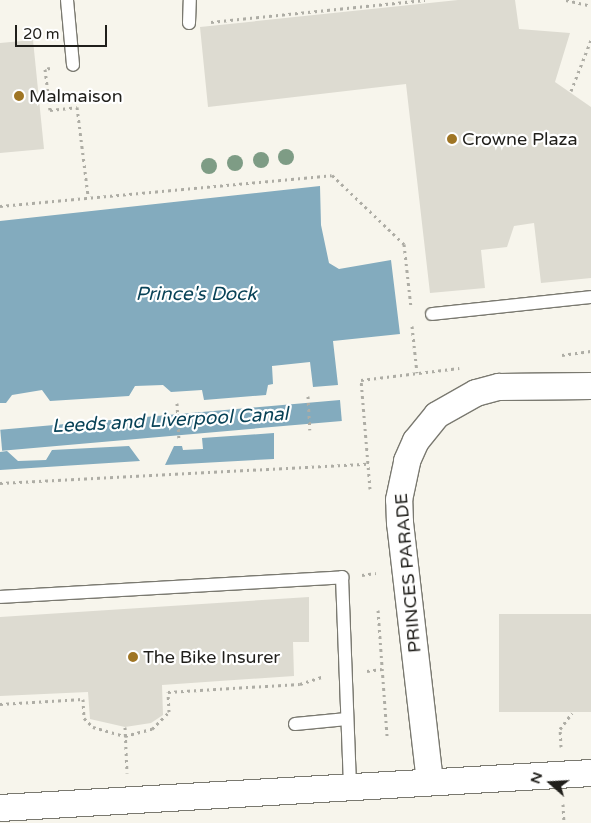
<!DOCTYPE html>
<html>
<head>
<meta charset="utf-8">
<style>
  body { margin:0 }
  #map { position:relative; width:591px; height:823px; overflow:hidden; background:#f7f5ec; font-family:"Varela Round",sans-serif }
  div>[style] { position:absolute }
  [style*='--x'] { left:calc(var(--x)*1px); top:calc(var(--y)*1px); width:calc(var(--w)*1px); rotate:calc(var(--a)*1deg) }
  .water>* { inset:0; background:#83abbe; transform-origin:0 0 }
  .building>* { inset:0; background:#dddbd1; transform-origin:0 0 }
  .path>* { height:3px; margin-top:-1.5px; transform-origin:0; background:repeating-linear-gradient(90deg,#aeada5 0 2.5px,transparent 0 6.5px) }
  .roads { filter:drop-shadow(1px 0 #7a7970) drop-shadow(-1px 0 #7a7970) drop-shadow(0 1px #7a7970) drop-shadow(0 -1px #7a7970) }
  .lane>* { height:12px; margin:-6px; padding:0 6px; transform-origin:6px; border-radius:6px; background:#fff }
  .street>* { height:26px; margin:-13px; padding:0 13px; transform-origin:13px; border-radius:13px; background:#fff }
  .trees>* { width:16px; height:16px; margin:-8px; border-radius:50%; background:#7e9c85 }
  .dots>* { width:14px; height:14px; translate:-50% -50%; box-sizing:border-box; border:2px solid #fff; border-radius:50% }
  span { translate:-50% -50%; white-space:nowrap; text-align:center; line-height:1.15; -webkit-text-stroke:4.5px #fff; paint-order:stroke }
  .poi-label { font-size:18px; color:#201f1b }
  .left { translate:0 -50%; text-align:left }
  .street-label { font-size:18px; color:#201f1b }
  .water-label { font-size:19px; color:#084257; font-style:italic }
  .north { position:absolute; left:526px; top:758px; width:50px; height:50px; -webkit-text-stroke:4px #fff; paint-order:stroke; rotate:289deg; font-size:14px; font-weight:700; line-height:20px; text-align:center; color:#201f1b }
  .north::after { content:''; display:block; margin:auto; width:18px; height:22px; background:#201f1b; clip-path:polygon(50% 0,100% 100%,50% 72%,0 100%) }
  .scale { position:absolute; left:15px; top:25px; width:92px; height:22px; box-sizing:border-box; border:2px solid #201f1b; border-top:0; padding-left:6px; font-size:15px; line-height:18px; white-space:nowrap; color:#201f1b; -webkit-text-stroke:4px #fff; paint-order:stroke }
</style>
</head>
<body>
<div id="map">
  <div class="water">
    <div style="clip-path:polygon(320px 186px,321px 225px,329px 263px,339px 269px,391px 260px,400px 334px,333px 341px,338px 385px,313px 387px,310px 362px,272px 366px,273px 384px,268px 385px,266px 395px,204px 400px,202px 390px,171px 392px,163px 385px,135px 386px,129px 396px,50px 401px,42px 390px,12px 395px,6px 403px,0 403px,0 221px)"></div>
    <div style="left:340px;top:400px;width:21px;height:341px;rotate:85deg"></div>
    <div style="clip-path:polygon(274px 433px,274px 459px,165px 465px,174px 446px,182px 446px,183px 450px,203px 449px,202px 438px)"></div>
    <div style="clip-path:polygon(129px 446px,140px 461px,0 470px,0 452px,7px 451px,18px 461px,46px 460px,52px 450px)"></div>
  </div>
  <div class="building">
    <div style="clip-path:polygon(458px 0,515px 0,519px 29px,570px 33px,555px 82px,591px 107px,591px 278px,541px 283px,534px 223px,514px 226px,507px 247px,481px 250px,485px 288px,430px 293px,406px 84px,208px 107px,200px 27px)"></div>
    <div style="clip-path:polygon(33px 40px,44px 149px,0 153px,0 43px)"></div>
    <div style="clip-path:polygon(309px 597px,309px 642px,293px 642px,294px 676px,162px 685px,163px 715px,151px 723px,125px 727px,90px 719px,88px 692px,0 696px,0 617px)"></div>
    <div style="left:591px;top:614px;width:98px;height:92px;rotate:90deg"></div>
  </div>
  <div class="path">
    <div style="--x:566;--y:0;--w:26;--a:13"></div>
    <div style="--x:211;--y:22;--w:215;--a:-5.9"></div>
    <div style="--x:50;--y:68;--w:5;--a:169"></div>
    <div style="--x:45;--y:69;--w:41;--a:83"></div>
    <div style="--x:50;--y:110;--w:27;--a:-6"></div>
    <div style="--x:77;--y:107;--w:89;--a:82.9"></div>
    <div style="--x:571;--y:91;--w:55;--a:-68.6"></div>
    <div style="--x:0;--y:206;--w:333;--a:-5.3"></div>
    <div style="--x:332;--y:175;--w:100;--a:43.8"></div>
    <div style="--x:404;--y:244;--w:63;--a:83.7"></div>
    <div style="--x:412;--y:326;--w:47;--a:83.9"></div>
    <div style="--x:562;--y:355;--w:29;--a:-8"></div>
    <div style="--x:308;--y:396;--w:34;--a:87"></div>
    <div style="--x:177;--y:403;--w:35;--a:87"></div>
    <div style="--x:0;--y:483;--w:368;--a:-3"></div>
    <div style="--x:370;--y:489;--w:109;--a:-94.7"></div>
    <div style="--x:361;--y:380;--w:99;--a:-7"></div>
    <div style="--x:362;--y:575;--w:14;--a:-8"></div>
    <div style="--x:378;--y:610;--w:127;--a:85.9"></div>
    <div style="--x:367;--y:671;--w:15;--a:-8"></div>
    <div style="--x:0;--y:704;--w:83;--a:-3.4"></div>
    <div style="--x:83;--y:699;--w:19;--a:87"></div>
    <div style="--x:84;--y:718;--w:13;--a:45"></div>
    <div style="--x:93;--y:727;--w:33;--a:16"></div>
    <div style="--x:125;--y:736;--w:28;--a:-15"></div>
    <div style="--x:152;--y:729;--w:24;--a:-45"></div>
    <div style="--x:169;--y:712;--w:20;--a:-93"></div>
    <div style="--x:168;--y:692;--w:132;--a:-3.5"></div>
    <div style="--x:300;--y:684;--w:25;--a:-18"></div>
    <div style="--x:125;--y:727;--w:46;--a:87.5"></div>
    <div style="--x:561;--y:747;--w:18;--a:-93"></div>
    <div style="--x:560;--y:729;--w:20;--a:-53"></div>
    <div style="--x:563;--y:804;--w:19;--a:87"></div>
  </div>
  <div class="roads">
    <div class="lane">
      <div style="--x:67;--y:0;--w:65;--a:84.7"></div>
      <div style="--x:189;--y:23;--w:23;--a:-88"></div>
      <div style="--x:432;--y:314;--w:160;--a:-6.1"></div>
      <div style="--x:0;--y:597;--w:343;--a:-3.3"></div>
      <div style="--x:342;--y:577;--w:210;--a:87.8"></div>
      <div style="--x:295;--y:724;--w:52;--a:-5.5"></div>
    </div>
    <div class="street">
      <div style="--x:430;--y:782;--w:261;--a:-96.6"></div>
      <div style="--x:400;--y:523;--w:23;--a:-92"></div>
      <div style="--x:399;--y:500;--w:40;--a:-78"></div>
      <div style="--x:407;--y:461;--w:22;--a:-66"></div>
      <div style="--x:416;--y:441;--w:33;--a:-51"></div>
      <div style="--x:437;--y:415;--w:45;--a:-29.4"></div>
      <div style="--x:476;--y:393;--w:24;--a:-15"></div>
      <div style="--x:499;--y:387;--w:92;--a:-0.6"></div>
      <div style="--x:0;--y:808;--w:592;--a:-3.39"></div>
    </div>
  </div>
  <div class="trees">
    <div style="left:286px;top:157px"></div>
    <div style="left:261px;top:160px"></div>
    <div style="left:235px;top:163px"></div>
    <div style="left:209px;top:166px"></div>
  </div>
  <div class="dots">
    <div style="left:19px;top:96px;background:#9f7524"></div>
    <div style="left:452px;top:139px;background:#9f7524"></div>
    <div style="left:133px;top:657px;background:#9f7524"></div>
  </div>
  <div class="poi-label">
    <span class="left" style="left:29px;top:96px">Malmaison</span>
    <span class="left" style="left:462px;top:139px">Crowne Plaza</span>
    <span class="left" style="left:143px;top:657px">The Bike Insurer</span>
  </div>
  <div class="street-label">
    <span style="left:408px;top:573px;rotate:-95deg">PRINCES PARADE</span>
  </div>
  <div class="water-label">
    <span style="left:196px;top:295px">Prince's Dock</span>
    <span style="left:170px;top:421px;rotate:-3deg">Leeds and Liverpool Canal</span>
  </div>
  <div class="north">N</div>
  <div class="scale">20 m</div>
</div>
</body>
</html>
